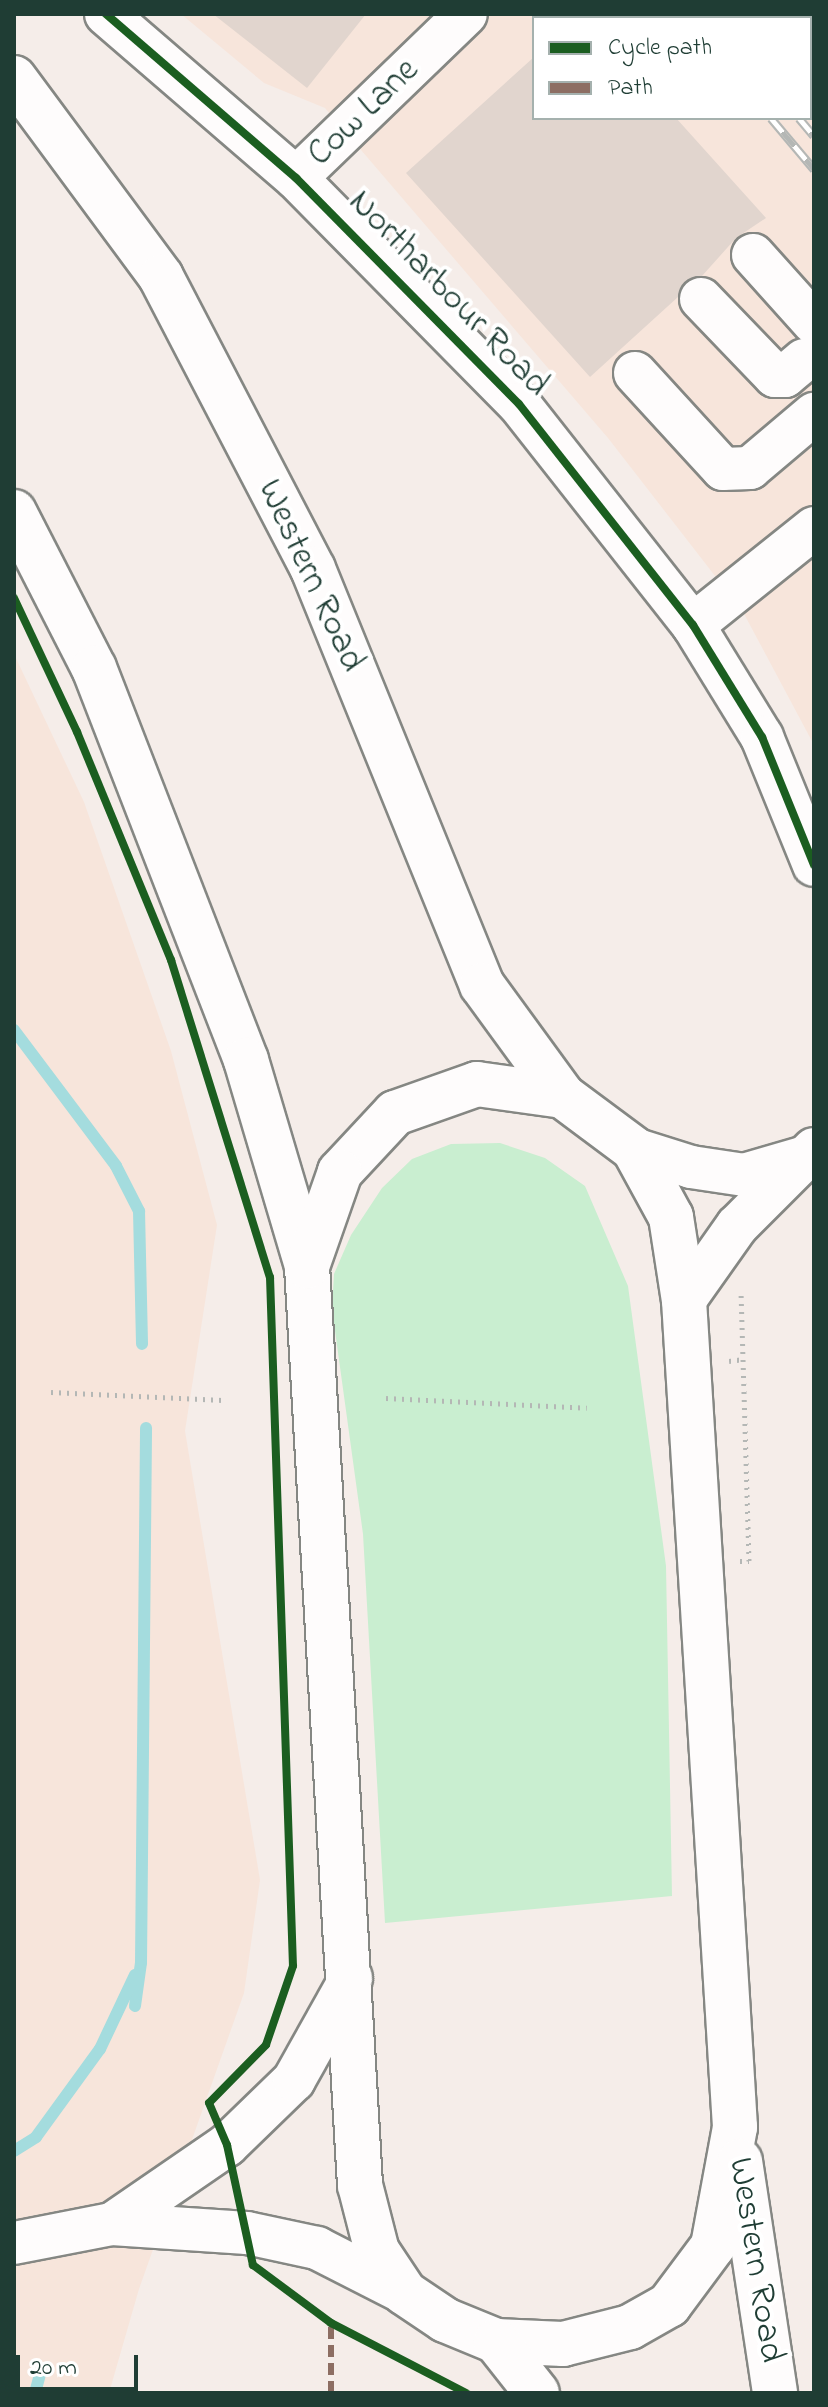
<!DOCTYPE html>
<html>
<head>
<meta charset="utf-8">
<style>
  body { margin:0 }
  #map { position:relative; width:828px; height:2407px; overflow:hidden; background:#f5ede9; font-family:"Indie Flower",sans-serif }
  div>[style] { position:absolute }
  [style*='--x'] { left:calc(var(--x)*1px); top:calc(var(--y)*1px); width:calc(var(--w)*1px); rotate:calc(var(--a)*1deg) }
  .built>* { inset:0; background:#f7e5db }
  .green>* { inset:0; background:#c9eed0 }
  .stream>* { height:12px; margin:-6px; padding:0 6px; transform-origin:6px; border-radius:6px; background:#a4dcde }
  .building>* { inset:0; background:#e1d5ce }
  .path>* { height:5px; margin-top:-2.5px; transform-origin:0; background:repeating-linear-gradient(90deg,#b4b7b5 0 2px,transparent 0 8px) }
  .roads { filter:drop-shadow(2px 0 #858783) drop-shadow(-2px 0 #858783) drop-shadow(0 2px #858783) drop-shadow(0 -2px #858783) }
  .minor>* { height:42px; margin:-21px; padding:0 21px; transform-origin:21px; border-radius:21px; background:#fefcfc }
  .major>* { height:44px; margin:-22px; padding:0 22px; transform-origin:22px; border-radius:22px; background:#fefcfc }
  .rail>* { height:9px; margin-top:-4.5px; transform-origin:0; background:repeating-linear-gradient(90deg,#fff 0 18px,#b4b7b5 0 36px); box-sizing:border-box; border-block:2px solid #b4b7b5 }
  .quiet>* { height:6px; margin-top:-3px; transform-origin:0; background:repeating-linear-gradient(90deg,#8d6e63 0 12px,transparent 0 18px) }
  .cycleway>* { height:8px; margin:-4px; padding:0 4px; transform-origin:4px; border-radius:4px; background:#1b5e20 }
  span { translate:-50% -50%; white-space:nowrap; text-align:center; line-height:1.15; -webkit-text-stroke:8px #fff; paint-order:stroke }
  .street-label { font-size:36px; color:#1f3d34 }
  .frame { position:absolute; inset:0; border:16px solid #1f3d34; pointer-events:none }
  .legend { position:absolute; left:532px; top:16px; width:280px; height:104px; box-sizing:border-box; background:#fff; border:2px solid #a5b1ae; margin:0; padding:10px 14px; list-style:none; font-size:24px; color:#1f3d34 }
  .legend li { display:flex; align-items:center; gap:16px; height:40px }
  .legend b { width:40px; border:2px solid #a5b1ae }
  .scale { position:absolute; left:16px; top:2355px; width:122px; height:36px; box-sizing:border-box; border:4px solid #1f3d34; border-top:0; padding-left:10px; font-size:24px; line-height:28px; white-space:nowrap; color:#1f3d34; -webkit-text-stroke:6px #fff; paint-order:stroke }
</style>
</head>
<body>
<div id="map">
  <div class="built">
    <div style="clip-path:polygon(181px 14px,781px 14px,784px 18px,534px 18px,534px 118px,810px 118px,810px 50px,814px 55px,814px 745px,743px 612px,608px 438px,325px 108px,264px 83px)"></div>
    <div style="clip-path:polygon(14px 654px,84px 802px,171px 1051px,217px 1225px,185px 1431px,260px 1880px,244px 1993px,139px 2289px,109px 2393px,14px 2393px)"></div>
  </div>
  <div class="green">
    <div style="clip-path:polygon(500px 1143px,545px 1158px,585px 1186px,628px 1286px,666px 1566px,672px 1896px,385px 1923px,363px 1534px,332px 1309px,334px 1274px,351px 1235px,382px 1188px,412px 1159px,451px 1144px)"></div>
  </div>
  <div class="stream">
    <div style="--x:14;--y:1030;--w:170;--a:53.1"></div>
    <div style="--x:116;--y:1166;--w:51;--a:62.9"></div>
    <div style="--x:139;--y:1211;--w:133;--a:88.7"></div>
    <div style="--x:135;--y:2006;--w:43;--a:-82.1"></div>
    <div style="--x:141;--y:1963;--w:535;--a:-89.46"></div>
    <div style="--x:14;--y:2151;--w:26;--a:-32"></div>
    <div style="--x:36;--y:2137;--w:109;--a:-54"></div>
    <div style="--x:100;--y:2049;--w:82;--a:-64.7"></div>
    <div style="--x:35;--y:2393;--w:23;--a:-75"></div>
  </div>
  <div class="building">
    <div style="clip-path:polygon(213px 14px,366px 14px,307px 88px)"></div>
    <div style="clip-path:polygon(534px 57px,534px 118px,676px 118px,766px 218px,736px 238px,702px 276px,685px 281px,678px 297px,590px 377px,406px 173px)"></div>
  </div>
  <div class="path">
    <div style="--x:803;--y:14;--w:5;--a:53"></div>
    <div style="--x:810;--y:22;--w:6;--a:51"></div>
    <div style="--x:729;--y:1361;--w:15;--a:-8"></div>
    <div style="--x:51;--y:1392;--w:172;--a:2.7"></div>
    <div style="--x:386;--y:1398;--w:201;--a:2.8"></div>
    <div style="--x:740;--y:1561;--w:9;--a:0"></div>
    <div style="--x:749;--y:1561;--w:268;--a:-91.7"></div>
  </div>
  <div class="roads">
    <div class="minor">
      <div style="--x:106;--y:14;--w:251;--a:40.8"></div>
      <div style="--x:296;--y:178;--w:317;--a:45.4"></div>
      <div style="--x:519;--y:404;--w:281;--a:51.8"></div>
      <div style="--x:693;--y:625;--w:132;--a:58.4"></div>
      <div style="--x:762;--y:737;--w:138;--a:67.9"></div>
      <div style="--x:296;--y:178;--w:236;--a:-44"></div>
      <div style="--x:753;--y:255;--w:91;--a:48.1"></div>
      <div style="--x:701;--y:299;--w:107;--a:46.1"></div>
      <div style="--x:775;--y:376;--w:10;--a:0"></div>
      <div style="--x:785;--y:376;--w:25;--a:-40"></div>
      <div style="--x:635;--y:373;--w:130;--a:47.5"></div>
      <div style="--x:723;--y:469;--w:27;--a:-2"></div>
      <div style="--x:750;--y:468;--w:84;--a:-40.2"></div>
      <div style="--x:693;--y:625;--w:155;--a:-38.7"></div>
      <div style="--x:634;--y:1149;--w:60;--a:17.5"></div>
      <div style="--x:691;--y:1167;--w:54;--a:8.6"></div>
      <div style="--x:744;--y:1175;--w:60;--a:-16.3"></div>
      <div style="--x:684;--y:1301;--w:92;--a:-54.8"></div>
      <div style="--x:737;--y:1226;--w:109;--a:-45"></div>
      <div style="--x:112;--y:2224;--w:140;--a:-34.5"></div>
      <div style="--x:227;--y:2145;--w:93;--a:-44.1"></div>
      <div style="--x:294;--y:2080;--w:117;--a:-60.8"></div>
      <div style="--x:14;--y:2243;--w:100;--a:-11"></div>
      <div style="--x:112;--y:2224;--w:135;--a:3.8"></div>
      <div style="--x:247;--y:2233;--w:72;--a:12.1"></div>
      <div style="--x:317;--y:2248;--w:99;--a:27.1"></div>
    </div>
    <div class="major">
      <div style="--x:14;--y:78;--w:247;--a:53.5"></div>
      <div style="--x:161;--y:277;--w:329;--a:62.5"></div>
      <div style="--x:313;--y:569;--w:449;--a:67.9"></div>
      <div style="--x:482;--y:985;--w:137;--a:53.9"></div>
      <div style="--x:14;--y:512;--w:175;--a:62.9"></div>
      <div style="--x:94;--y:668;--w:420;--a:68.8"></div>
      <div style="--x:246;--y:1060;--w:215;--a:73.5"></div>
      <div style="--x:307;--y:1266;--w:921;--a:86.7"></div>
      <div style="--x:360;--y:2185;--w:68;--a:75.6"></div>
      <div style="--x:377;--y:2251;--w:50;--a:56.3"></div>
      <div style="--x:405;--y:2293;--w:48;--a:34"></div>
      <div style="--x:445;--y:2320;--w:55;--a:22.4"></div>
      <div style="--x:496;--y:2341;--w:67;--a:2.6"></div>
      <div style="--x:563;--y:2344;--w:69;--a:-14.2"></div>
      <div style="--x:630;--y:2327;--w:45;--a:-29.4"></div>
      <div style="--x:669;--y:2305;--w:74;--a:-53.3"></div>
      <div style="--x:713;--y:2246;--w:121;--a:-79.5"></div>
      <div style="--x:735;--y:2127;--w:828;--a:-93.53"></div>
      <div style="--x:684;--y:1301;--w:85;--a:-98.8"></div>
      <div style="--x:671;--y:1217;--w:77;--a:-118.6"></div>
      <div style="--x:634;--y:1149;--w:89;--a:-143.3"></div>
      <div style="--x:563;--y:1096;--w:87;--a:-172.1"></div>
      <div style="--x:477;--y:1084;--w:87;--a:160.5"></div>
      <div style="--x:395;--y:1113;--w:81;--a:133"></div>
      <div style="--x:340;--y:1172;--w:100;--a:109.3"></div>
      <div style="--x:740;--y:2161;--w:235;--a:81.4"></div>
      <div style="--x:496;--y:2341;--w:66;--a:51.7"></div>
    </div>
  </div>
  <div class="rail">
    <div style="--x:689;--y:14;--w:5;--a:53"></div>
    <div style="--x:716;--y:14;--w:5;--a:53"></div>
    <div style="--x:771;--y:118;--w:67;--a:49.9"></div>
    <div style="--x:799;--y:118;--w:23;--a:50"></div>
  </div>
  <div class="quiet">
    <div style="--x:331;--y:2393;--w:70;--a:-90"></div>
  </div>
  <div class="cycleway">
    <div style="--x:106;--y:14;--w:251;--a:40.8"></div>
    <div style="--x:296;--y:178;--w:317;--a:45.4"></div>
    <div style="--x:519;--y:404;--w:281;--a:51.8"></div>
    <div style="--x:693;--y:625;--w:132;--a:58.4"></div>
    <div style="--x:762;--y:737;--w:138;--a:67.9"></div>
    <div style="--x:14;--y:598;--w:148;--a:64.8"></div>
    <div style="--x:77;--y:732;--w:247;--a:67.6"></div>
    <div style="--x:171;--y:960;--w:332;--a:72.7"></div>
    <div style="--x:270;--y:1277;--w:689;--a:88.09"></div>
    <div style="--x:293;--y:1966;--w:83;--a:108.9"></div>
    <div style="--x:266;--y:2045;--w:81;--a:134.5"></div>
    <div style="--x:209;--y:2103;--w:46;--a:66.8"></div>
    <div style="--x:227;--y:2145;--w:123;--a:77.8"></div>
    <div style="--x:253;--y:2265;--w:97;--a:36.6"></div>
    <div style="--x:331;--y:2323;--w:152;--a:27.4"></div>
  </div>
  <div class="street-label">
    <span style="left:364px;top:113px;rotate:-44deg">Cow Lane</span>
    <span style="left:448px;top:294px;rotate:46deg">Northarbour Road</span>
    <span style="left:310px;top:576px;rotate:65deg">Western Road</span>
    <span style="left:755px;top:2260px;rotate:81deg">Western Road</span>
  </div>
  <div class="frame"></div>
  <ul class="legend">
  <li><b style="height:10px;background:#1b5e20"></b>Cycle path</li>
  <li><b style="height:10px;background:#8d6e63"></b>Path</li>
  </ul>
  <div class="scale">20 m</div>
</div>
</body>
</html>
